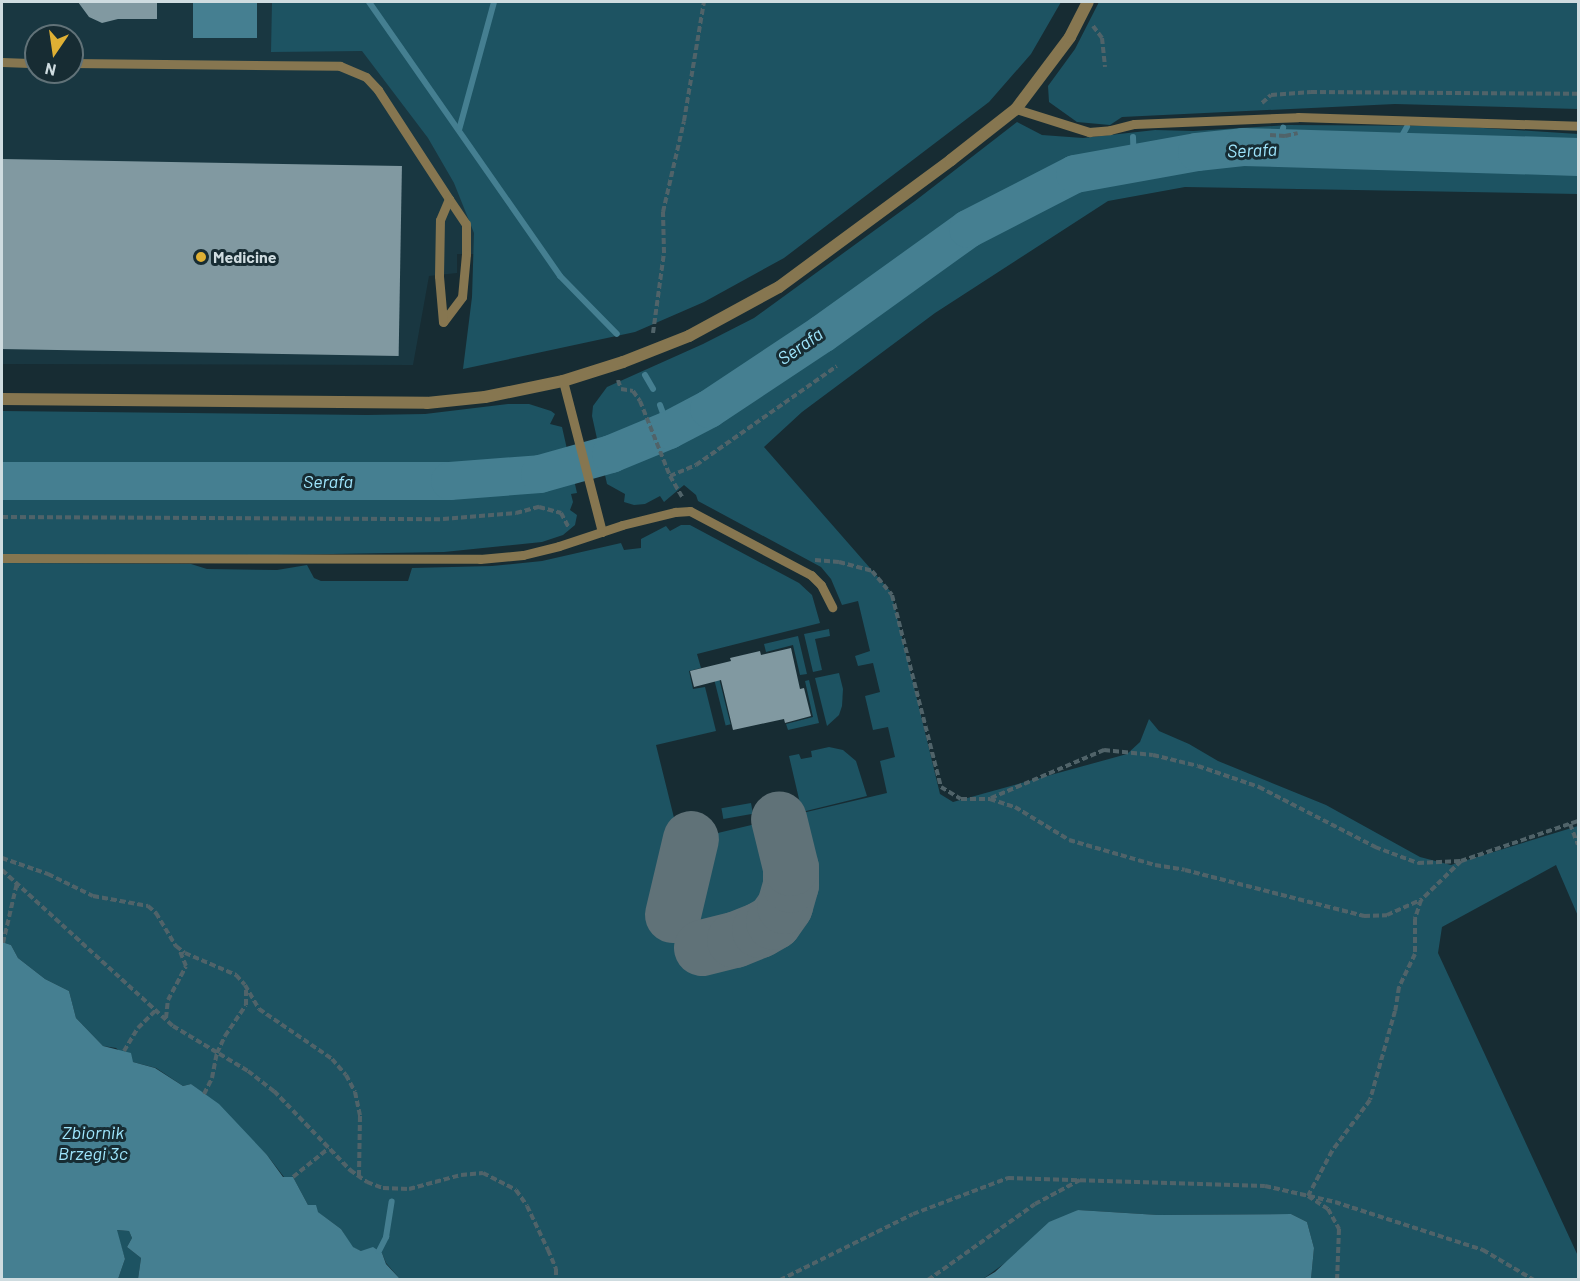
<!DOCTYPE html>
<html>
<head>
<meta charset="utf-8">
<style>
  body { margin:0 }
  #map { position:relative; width:1580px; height:1281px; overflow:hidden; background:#172c33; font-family:Barlow,sans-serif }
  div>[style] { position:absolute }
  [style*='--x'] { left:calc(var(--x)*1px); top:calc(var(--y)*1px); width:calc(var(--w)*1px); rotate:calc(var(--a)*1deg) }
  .built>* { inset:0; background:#193741 }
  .green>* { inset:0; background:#1d5362; transform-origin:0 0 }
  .water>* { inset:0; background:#457f91; transform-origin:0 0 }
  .stream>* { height:6px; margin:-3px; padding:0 3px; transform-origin:3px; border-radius:3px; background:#457f91 }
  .river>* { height:38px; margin:-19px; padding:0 19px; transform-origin:19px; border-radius:19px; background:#457f91 }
  .taxiway>* { height:56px; margin:-28px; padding:0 28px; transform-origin:28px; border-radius:28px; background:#607278 }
  .building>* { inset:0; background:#8199a1; transform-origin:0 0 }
  .path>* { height:4px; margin-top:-2px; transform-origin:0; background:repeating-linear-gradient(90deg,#506369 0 6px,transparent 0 9px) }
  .service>* { height:9px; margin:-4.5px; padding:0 4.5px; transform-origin:4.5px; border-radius:4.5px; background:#867650 }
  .minor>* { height:12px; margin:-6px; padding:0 6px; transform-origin:6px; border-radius:6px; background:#867650 }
  .dots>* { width:16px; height:16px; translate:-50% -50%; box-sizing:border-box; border:3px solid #172c33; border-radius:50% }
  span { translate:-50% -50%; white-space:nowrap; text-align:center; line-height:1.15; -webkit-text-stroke:6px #172c33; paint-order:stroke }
  .poi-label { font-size:16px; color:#cfdce0; font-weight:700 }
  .left { translate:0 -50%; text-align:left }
  .water-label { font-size:18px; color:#9ee5fc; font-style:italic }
  .frame { position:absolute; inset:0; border:3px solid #cfdce0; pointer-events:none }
  .north { position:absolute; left:24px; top:24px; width:60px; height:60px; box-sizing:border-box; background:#172c33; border:2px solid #617278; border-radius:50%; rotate:193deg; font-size:16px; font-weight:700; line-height:24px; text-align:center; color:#cfdce0 }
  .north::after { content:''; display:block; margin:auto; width:21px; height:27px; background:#dfb034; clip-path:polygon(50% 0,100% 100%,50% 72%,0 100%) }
</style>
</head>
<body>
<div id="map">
  <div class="built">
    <div style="clip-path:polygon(evenodd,2px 2px,354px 2px,523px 234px,474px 254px,457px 254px,457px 273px,429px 276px,413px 365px,2px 364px,2px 2px,36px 36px,72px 36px,72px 72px,36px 72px,36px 36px)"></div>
  </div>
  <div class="green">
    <div style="clip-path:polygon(272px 2px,1061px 2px,1031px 54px,989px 102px,784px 258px,704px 302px,635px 332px,463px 369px,472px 297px,474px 233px,454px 183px,428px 138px,362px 51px,271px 52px)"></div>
    <div style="clip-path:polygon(1099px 2px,1578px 2px,1578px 109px,1395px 104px,1122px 117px,1110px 125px,1077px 122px,1049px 102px,1048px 86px,1075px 49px)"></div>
    <div style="clip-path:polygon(1017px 122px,1042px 135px,1083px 138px,1155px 130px,1193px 131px,1288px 125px,1452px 126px,1578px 134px,1578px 194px,1185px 187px,1108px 201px,935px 313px,802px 412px,764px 447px,891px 592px,940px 794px,953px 802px,1127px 754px,1140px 742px,1149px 719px,1159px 731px,1189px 744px,1218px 761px,1326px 805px,1420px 857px,1451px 865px,1578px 826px,1578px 916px,1556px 865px,1442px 927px,1438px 953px,1578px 1256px,1578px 1279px,1311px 1279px,1314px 1248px,1307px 1222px,1291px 1214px,1158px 1215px,1078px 1210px,983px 1279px,400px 1279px,386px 1263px,382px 1253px,361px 1251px,352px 1247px,341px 1229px,308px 1205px,293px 1177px,284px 1177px,267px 1155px,204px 1094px,191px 1084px,183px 1086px,156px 1068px,133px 1062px,116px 1048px,103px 1046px,76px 1018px,69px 991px,45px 979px,18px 958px,11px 945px,2px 942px,2px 563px,191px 564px,207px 569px,277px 570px,307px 565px,314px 578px,321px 581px,408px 581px,412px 568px,492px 566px,542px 561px,621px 543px,624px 550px,641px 548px,641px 539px,666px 526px,670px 531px,681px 525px,690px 525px,799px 583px,812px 595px,820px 623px,697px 654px,701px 668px,689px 671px,693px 689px,705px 687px,716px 731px,656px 745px,680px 842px,887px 793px,880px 761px,895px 757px,888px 727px,873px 730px,865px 696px,880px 692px,873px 663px,858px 666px,855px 656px,870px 651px,858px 601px,842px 605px,831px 579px,821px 567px,698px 501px,696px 495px,684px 485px,664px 502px,660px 496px,645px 504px,634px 505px,624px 502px,625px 494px,607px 484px,592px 416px,593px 406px,607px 387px,703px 344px,754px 318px,915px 201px)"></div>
    <div style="clip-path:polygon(508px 404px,529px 404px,551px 411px,555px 414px,550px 424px,562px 427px,577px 493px,571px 494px,573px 502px,570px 510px,577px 515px,575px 525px,563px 535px,542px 542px,444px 552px,276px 555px,2px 554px,2px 411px,367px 415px,425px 414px)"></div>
    <div style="clip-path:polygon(829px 629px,830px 636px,815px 639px,822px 670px,813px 672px,804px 634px)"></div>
    <div style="clip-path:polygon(798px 636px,807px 674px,800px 675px,793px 645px,766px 652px,764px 644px)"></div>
    <div style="left:716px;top:666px;width:60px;height:5px;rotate:76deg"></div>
    <div style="clip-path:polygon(839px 673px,843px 689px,842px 706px,839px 715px,827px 726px,815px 678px)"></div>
    <div style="clip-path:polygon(809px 680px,819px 723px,788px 730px,786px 724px,813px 717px,805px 681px)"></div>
    <div style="clip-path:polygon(829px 747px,843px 750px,856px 761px,867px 796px,802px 812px,789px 756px,799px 754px,801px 759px,812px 757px,811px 751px)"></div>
    <div style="left:751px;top:803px;width:11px;height:30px;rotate:80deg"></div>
    <div style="clip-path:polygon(116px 1230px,129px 1231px,132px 1238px,127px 1247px,141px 1258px,138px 1279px,118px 1279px,125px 1259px)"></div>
  </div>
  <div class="water">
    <div style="left:193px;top:2px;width:64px;height:36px"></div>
    <div style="clip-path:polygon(2px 942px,11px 945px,18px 958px,45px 979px,69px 991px,76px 1018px,103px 1046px,131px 1053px,133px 1062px,155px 1068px,183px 1086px,191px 1084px,219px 1104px,267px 1155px,283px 1177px,293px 1177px,308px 1205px,316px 1205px,318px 1212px,341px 1229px,353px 1247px,361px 1251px,373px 1247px,382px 1253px,386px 1264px,400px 1279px,138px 1279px,141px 1258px,127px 1247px,132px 1238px,129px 1231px,117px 1230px,125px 1259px,118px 1279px,2px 1279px)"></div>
    <div style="clip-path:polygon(1078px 1210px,1158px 1215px,1291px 1214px,1307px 1222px,1314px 1248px,1311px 1279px,983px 1279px,995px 1272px,1049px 1222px)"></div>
  </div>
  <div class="stream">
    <div style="--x:369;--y:2;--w:334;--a:55.1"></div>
    <div style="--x:560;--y:276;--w:81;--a:45.5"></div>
    <div style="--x:459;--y:130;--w:133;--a:-74.7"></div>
    <div style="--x:1133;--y:137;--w:27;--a:88"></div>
    <div style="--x:1278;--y:147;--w:20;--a:-75"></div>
    <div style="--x:1393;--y:152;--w:29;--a:-61"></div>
    <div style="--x:645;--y:375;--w:16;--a:60"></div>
    <div style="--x:660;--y:405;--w:27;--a:70"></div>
    <div style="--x:379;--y:1251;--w:16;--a:-63"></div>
    <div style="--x:386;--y:1237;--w:36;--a:-81"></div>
  </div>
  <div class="river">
    <div style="--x:2;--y:481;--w:448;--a:0"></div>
    <div style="--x:450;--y:481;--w:90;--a:-4.4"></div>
    <div style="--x:540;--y:474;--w:74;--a:-15.7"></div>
    <div style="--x:611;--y:454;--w:63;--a:-22.5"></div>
    <div style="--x:669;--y:430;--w:45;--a:-27.7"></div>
    <div style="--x:709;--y:409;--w:136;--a:-33.6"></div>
    <div style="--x:822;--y:334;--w:180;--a:-35.7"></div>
    <div style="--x:968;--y:229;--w:120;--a:-27.2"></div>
    <div style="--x:1075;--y:174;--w:124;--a:-10.2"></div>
    <div style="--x:1197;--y:152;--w:46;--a:-6.2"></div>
    <div style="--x:1243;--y:147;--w:335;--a:1.7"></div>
  </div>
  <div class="taxiway">
    <div style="--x:673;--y:915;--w:78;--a:-76.7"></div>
    <div style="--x:702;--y:948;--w:34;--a:-14"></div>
    <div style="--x:735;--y:940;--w:27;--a:-22"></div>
    <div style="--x:760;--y:930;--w:16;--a:-30"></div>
    <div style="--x:774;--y:922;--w:19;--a:-55"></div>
    <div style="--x:785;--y:906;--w:22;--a:-74"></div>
    <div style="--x:791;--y:885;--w:17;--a:-90"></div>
    <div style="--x:791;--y:868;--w:50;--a:-103.8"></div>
  </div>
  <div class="building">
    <div style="clip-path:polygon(78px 2px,157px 2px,157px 19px,118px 19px,102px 23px,89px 17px)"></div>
    <div style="left:2px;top:159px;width:400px;height:190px;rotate:1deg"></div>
    <div style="clip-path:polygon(791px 648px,800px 689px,804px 688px,811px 716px,785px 723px,784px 719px,733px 730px,721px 680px,694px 687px,690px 671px,731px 661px,730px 658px,760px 651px,761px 655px)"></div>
  </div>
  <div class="path">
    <div style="--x:1093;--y:26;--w:15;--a:53"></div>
    <div style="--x:1102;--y:38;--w:29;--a:84"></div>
    <div style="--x:1262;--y:103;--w:12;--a:-42"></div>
    <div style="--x:1271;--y:95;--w:40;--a:-4.3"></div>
    <div style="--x:1311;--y:92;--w:267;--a:0.4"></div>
    <div style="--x:1270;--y:135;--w:15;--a:4"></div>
    <div style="--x:1285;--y:136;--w:13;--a:-13"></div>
    <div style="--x:653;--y:333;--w:81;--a:-82.2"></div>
    <div style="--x:664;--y:253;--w:41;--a:-91.4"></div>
    <div style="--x:663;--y:212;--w:93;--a:-77"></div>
    <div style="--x:684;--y:121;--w:121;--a:-80.5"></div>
    <div style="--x:618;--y:380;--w:9;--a:72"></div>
    <div style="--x:621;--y:389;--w:12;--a:9"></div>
    <div style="--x:633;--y:391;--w:12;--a:55"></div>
    <div style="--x:640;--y:401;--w:81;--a:68.2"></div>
    <div style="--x:670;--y:476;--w:24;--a:60"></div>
    <div style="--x:670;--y:476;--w:28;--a:-23"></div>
    <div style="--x:696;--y:465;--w:172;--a:-35.1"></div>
    <div style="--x:2;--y:517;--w:441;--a:0.3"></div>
    <div style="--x:443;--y:519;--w:73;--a:-4.7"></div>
    <div style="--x:516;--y:513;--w:24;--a:-15"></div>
    <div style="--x:539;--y:507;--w:23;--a:15"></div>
    <div style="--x:561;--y:513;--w:17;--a:62"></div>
    <div style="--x:815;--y:560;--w:24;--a:5"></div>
    <div style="--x:839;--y:562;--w:34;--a:15"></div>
    <div style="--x:872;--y:571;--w:31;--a:50"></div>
    <div style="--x:892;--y:595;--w:198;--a:75.7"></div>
    <div style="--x:941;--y:787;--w:23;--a:31"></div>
    <div style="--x:961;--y:799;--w:29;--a:0"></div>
    <div style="--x:990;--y:799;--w:26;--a:18"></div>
    <div style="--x:1015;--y:807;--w:63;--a:31.4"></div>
    <div style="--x:1069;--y:840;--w:90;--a:16.2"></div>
    <div style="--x:1155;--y:865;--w:30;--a:9"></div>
    <div style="--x:1185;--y:870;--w:185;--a:14.4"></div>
    <div style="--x:1364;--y:916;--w:23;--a:-2"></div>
    <div style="--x:1387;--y:915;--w:37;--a:-24"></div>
    <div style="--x:1421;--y:900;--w:20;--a:108"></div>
    <div style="--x:1415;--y:919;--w:35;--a:90"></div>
    <div style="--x:1415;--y:954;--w:37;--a:116"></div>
    <div style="--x:1399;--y:987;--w:24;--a:99"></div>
    <div style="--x:1395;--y:1011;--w:92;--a:105.7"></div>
    <div style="--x:1370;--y:1100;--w:64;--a:126.7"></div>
    <div style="--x:1332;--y:1151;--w:51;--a:118.1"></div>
    <div style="--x:1308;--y:1196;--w:24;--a:33"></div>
    <div style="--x:1328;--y:1209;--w:23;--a:61"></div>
    <div style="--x:1339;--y:1229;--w:51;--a:92.2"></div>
    <div style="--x:991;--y:798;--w:123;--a:-23"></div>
    <div style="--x:1104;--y:750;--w:49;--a:5.8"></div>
    <div style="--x:1153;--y:755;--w:46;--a:13.7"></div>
    <div style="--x:1198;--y:766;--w:65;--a:19"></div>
    <div style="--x:1259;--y:787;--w:131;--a:27.3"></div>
    <div style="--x:1375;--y:847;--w:46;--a:20.4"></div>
    <div style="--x:1418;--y:863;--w:43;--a:-2.7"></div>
    <div style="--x:1461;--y:861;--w:56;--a:135.7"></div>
    <div style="--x:1570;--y:824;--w:22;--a:69"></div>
    <div style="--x:2;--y:858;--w:49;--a:19.2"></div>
    <div style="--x:48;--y:874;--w:50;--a:26.1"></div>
    <div style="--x:93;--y:896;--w:56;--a:10.3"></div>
    <div style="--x:148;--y:906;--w:11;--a:41"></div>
    <div style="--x:156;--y:913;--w:39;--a:59"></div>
    <div style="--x:176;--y:946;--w:11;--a:38"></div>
    <div style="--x:185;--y:953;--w:56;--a:23.3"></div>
    <div style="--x:236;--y:975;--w:13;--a:48"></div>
    <div style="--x:245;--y:985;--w:28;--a:60"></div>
    <div style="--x:259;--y:1009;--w:88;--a:34.4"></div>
    <div style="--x:332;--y:1059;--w:21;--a:49"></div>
    <div style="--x:346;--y:1075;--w:19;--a:62"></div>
    <div style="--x:355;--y:1092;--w:25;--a:78"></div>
    <div style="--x:360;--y:1116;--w:60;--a:91"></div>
    <div style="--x:1461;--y:861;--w:124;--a:-18.9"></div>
    <div style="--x:2;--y:870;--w:231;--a:42.4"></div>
    <div style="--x:173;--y:1026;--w:87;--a:31"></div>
    <div style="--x:248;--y:1071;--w:33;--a:38"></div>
    <div style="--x:274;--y:1091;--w:110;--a:46.1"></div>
    <div style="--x:350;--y:1170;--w:21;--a:35"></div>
    <div style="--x:367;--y:1182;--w:17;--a:21"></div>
    <div style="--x:383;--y:1188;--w:26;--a:2"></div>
    <div style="--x:409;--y:1189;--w:54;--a:-15.1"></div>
    <div style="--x:461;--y:1175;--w:22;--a:-5"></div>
    <div style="--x:483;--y:1173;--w:37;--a:27"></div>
    <div style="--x:516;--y:1190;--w:19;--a:55"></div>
    <div style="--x:527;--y:1206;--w:49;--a:64.5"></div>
    <div style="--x:548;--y:1250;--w:21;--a:67"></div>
    <div style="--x:556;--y:1269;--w:11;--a:90"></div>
    <div style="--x:3;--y:943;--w:62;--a:-76.9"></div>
    <div style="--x:166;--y:1018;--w:18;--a:-84"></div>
    <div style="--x:168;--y:1000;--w:38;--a:-62"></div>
    <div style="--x:186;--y:966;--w:16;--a:-112"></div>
    <div style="--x:124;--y:1051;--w:27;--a:-59"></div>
    <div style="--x:138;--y:1028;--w:27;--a:-45"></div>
    <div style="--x:204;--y:1094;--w:18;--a:-63"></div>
    <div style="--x:212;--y:1078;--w:25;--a:-79"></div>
    <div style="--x:217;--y:1053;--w:19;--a:-65"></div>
    <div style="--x:225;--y:1036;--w:37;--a:-56"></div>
    <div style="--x:246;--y:1005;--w:16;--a:-90"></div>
    <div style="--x:293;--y:1177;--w:46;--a:-38.9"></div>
    <div style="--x:780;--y:1280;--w:148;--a:-26.4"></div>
    <div style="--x:913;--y:1214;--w:102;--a:-20.8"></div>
    <div style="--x:1008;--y:1178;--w:257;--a:1.8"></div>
    <div style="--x:1265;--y:1186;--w:72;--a:12.9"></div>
    <div style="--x:1335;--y:1202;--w:156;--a:18"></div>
    <div style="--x:1483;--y:1250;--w:59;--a:30.5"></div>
    <div style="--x:928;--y:1280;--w:131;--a:-35.4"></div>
    <div style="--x:1035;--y:1204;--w:51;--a:-28.1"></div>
  </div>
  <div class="service">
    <div style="--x:2;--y:62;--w:34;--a:2"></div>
    <div style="--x:72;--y:63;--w:268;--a:0.6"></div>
    <div style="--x:340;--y:66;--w:28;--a:23"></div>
    <div style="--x:366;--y:77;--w:18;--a:47"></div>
    <div style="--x:378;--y:90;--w:130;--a:56.9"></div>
    <div style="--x:1016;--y:109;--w:77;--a:17.5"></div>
    <div style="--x:1089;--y:132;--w:21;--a:-5"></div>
    <div style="--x:1110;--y:130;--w:25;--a:-14"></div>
    <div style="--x:1134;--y:124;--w:164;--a:-2.4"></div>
    <div style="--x:1298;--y:117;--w:280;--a:1.8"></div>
    <div style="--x:449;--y:199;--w:30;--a:56"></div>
    <div style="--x:466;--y:224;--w:30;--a:90"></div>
    <div style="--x:466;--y:254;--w:43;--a:95.3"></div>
    <div style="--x:462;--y:297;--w:31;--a:127"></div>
    <div style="--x:443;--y:322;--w:46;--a:-95"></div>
    <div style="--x:439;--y:276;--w:56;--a:-89"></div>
    <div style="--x:440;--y:220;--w:23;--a:-67"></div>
    <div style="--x:563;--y:381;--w:156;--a:75.5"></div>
    <div style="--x:2;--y:558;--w:478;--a:0.1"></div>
    <div style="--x:480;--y:559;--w:43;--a:-5.3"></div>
    <div style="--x:523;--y:555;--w:37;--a:-14"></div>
    <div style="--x:559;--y:546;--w:66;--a:-18.4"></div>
    <div style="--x:622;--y:525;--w:55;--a:-13.8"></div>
    <div style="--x:675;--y:512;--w:15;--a:-4"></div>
    <div style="--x:690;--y:511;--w:137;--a:27.9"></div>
    <div style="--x:811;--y:575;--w:14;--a:45"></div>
    <div style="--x:821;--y:585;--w:25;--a:63"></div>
  </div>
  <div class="minor">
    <div style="--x:2;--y:399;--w:425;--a:0.5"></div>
    <div style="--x:427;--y:403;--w:58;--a:-5.9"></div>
    <div style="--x:485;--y:397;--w:80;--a:-11.6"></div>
    <div style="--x:563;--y:381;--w:63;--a:-17.6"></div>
    <div style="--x:623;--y:362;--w:71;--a:-21.5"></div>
    <div style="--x:689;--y:336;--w:102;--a:-28.6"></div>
    <div style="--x:779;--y:287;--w:214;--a:-36.4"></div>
    <div style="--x:951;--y:160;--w:83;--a:-38.1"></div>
    <div style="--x:1016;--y:109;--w:90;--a:-53.1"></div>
    <div style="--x:1070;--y:37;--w:39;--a:-63"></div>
  </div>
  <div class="dots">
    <div style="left:201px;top:257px;background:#dfb034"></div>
  </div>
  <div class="poi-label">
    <span class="left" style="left:213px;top:257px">Medicine</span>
  </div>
  <div class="water-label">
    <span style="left:1252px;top:150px;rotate:-2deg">Serafa</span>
    <span style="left:800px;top:346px;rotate:-35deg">Serafa</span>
    <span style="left:328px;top:481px">Serafa</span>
    <span style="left:93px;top:1143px">Zbiornik<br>Brzegi 3c</span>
  </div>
  <div class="frame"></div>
  <div class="north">N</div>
</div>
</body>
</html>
